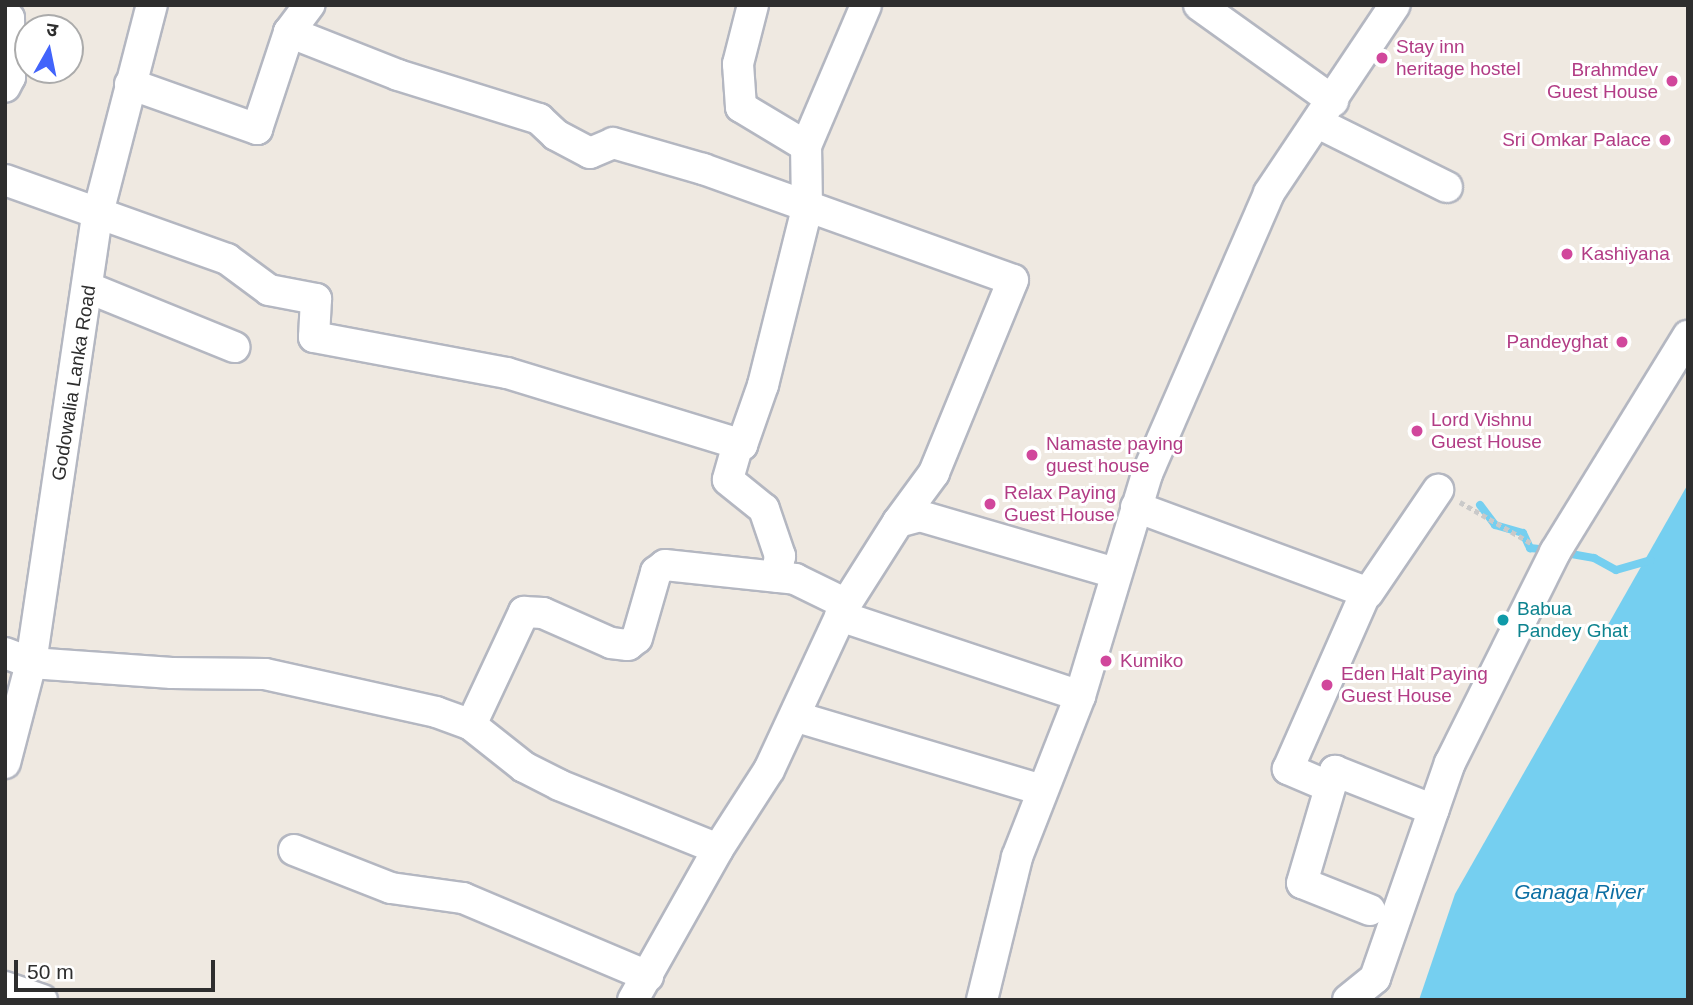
<!DOCTYPE html>
<html>
<head>
<meta charset="utf-8">
<style>
  body { margin:0 }
  #map { position:relative; width:1693px; height:1005px; overflow:hidden; background:#efe9e1; font-family:Arial,"Noto Sans Devanagari",sans-serif }
  div>[style] { position:absolute }
  [style*='--x'] { left:calc(var(--x)*1px); top:calc(var(--y)*1px); width:calc(var(--w)*1px); rotate:calc(var(--a)*1deg) }
  .water>* { inset:0; background:#75cff0 }
  .stream>* { height:8px; margin:-4px; padding:0 4px; transform-origin:4px; border-radius:4px; background:#75cff0 }
  .path>* { height:4.5px; margin-top:-2.25px; transform-origin:0; background:repeating-linear-gradient(90deg,#c9c9c9 0 5px,transparent 0 8.5px) }
  .roads { filter:drop-shadow(2px 0 #b4b7c1) drop-shadow(-2px 0 #b4b7c1) drop-shadow(0 2px #b4b7c1) drop-shadow(0 -2px #b4b7c1) }
  .minor>* { height:30px; margin:-15px; padding:0 15px; transform-origin:15px; border-radius:15px; background:#fff }
  .dots>* { width:19px; height:19px; translate:-50% -50%; box-sizing:border-box; border:4px solid #fff; border-radius:50% }
  span { translate:-50% -50%; white-space:nowrap; text-align:center; line-height:1.15; -webkit-text-stroke:6px #fff; paint-order:stroke }
  .hotel-label { font-size:19px; color:#b23c85 }
  .left { translate:0 -50%; text-align:left }
  .right { translate:-100% -50%; text-align:right }
  .street-label { font-size:19px; color:#2e2e2e }
  .culture-label { font-size:19px; color:#0d838f }
  .water-label { font-size:21px; color:#0d6fa3; font-style:italic }
  .frame { position:absolute; inset:0; border:7px solid #2e2e2e; pointer-events:none }
  .north { position:absolute; left:14px; top:14px; width:70px; height:70px; box-sizing:border-box; background:#fff; border:2px solid #ababab; border-radius:50%; rotate:9deg; font-size:19px; font-weight:700; line-height:28px; text-align:center; color:#2e2e2e }
  .north::after { content:''; display:block; margin:auto; width:24px; height:32px; background:#4264fb; clip-path:polygon(50% 0,100% 100%,50% 72%,0 100%) }
  .scale { position:absolute; left:14px; top:960px; width:201px; height:32px; box-sizing:border-box; border:4px solid #2e2e2e; border-top:0; padding-left:9px; font-size:21px; line-height:24px; white-space:nowrap; color:#2e2e2e; -webkit-text-stroke:5px #fff; paint-order:stroke }
</style>
</head>
<body>
<div id="map">
  <div class="water">
    <div style="clip-path:polygon(1688px 484px,1688px 1000px,1419px 1000px,1455px 894px)"></div>
  </div>
  <div class="stream">
    <div style="--x:1480;--y:505;--w:25;--a:53"></div>
    <div style="--x:1495;--y:525;--w:29;--a:16"></div>
    <div style="--x:1523;--y:533;--w:17;--a:65"></div>
    <div style="--x:1530;--y:548;--w:18;--a:6"></div>
    <div style="--x:1560;--y:552;--w:35;--a:10"></div>
    <div style="--x:1594;--y:558;--w:25;--a:29"></div>
    <div style="--x:1616;--y:570;--w:36;--a:-16"></div>
  </div>
  <div class="path">
    <div style="--x:1460;--y:502;--w:82;--a:30"></div>
  </div>
  <div class="roads">
    <div class="minor">
      <div style="--x:753;--y:5;--w:61;--a:104.3"></div>
      <div style="--x:738;--y:64;--w:43;--a:86"></div>
      <div style="--x:741;--y:107;--w:76;--a:31"></div>
      <div style="--x:1199;--y:5;--w:165;--a:35.6"></div>
      <div style="--x:5;--y:17;--w:4;--a:14"></div>
      <div style="--x:9;--y:18;--w:59;--a:89"></div>
      <div style="--x:10;--y:77;--w:11;--a:117"></div>
      <div style="--x:289;--y:32;--w:117;--a:21.5"></div>
      <div style="--x:398;--y:75;--w:148;--a:17.3"></div>
      <div style="--x:539;--y:119;--w:23;--a:43"></div>
      <div style="--x:556;--y:135;--w:38;--a:28"></div>
      <div style="--x:590;--y:153;--w:25;--a:-23"></div>
      <div style="--x:613;--y:143;--w:94;--a:16.1"></div>
      <div style="--x:703;--y:169;--w:329;--a:19.7"></div>
      <div style="--x:1013;--y:280;--w:209;--a:112.3"></div>
      <div style="--x:934;--y:473;--w:61;--a:126.3"></div>
      <div style="--x:130;--y:84;--w:135;--a:19.5"></div>
      <div style="--x:257;--y:129;--w:102;--a:-71.7"></div>
      <div style="--x:289;--y:32;--w:34;--a:-53"></div>
      <div style="--x:1318;--y:123;--w:144;--a:26.4"></div>
      <div style="--x:5;--y:180;--w:236;--a:19.6"></div>
      <div style="--x:227;--y:259;--w:52;--a:36.4"></div>
      <div style="--x:269;--y:290;--w:48;--a:10.8"></div>
      <div style="--x:316;--y:299;--w:38;--a:93"></div>
      <div style="--x:314;--y:337;--w:196;--a:10.6"></div>
      <div style="--x:507;--y:373;--w:246;--a:17"></div>
      <div style="--x:742;--y:445;--w:64;--a:-70.7"></div>
      <div style="--x:763;--y:385;--w:182;--a:-76"></div>
      <div style="--x:807;--y:208;--w:62;--a:-90.9"></div>
      <div style="--x:806;--y:146;--w:153;--a:-66.9"></div>
      <div style="--x:89;--y:288;--w:157;--a:22.1"></div>
      <div style="--x:738;--y:444;--w:37;--a:106"></div>
      <div style="--x:728;--y:480;--w:46;--a:38.9"></div>
      <div style="--x:764;--y:509;--w:50;--a:71.2"></div>
      <div style="--x:780;--y:556;--w:21;--a:101"></div>
      <div style="--x:1136;--y:507;--w:247;--a:20.3"></div>
      <div style="--x:1368;--y:593;--w:125;--a:-55.8"></div>
      <div style="--x:840;--y:616;--w:253;--a:18.4"></div>
      <div style="--x:5;--y:653;--w:28;--a:21"></div>
      <div style="--x:31;--y:663;--w:141;--a:4.1"></div>
      <div style="--x:172;--y:673;--w:93;--a:0.6"></div>
      <div style="--x:265;--y:674;--w:175;--a:12.5"></div>
      <div style="--x:436;--y:712;--w:37;--a:20"></div>
      <div style="--x:471;--y:725;--w:68;--a:38.4"></div>
      <div style="--x:524;--y:767;--w:39;--a:27"></div>
      <div style="--x:559;--y:785;--w:171;--a:21.9"></div>
      <div style="--x:797;--y:717;--w:256;--a:16.6"></div>
      <div style="--x:471;--y:725;--w:125;--a:-64.9"></div>
      <div style="--x:524;--y:612;--w:19;--a:3"></div>
      <div style="--x:543;--y:613;--w:74;--a:23.8"></div>
      <div style="--x:611;--y:643;--w:17;--a:7"></div>
      <div style="--x:628;--y:645;--w:11;--a:-38"></div>
      <div style="--x:637;--y:638;--w:69;--a:-73.9"></div>
      <div style="--x:656;--y:572;--w:11;--a:-38"></div>
      <div style="--x:665;--y:565;--w:131;--a:6.1"></div>
      <div style="--x:795;--y:579;--w:57;--a:26.1"></div>
      <div style="--x:5;--y:763;--w:103;--a:-75.4"></div>
      <div style="--x:31;--y:663;--w:451;--a:-81.6"></div>
      <div style="--x:97;--y:217;--w:219;--a:-75.5"></div>
      <div style="--x:1330;--y:787;--w:46;--a:-156.8"></div>
      <div style="--x:1288;--y:769;--w:193;--a:-66.2"></div>
      <div style="--x:294;--y:850;--w:104;--a:21.4"></div>
      <div style="--x:391;--y:888;--w:73;--a:7.9"></div>
      <div style="--x:463;--y:898;--w:201;--a:22.9"></div>
      <div style="--x:1370;--y:910;--w:73;--a:-158.3"></div>
      <div style="--x:1302;--y:883;--w:117;--a:-73.6"></div>
      <div style="--x:1335;--y:771;--w:106;--a:21.5"></div>
      <div style="--x:5;--y:987;--w:39;--a:19"></div>
      <div style="--x:633;--y:1000;--w:173;--a:-60.6"></div>
      <div style="--x:718;--y:849;--w:94;--a:-57.2"></div>
      <div style="--x:769;--y:770;--w:183;--a:-65.1"></div>
      <div style="--x:846;--y:604;--w:97;--a:-57.6"></div>
      <div style="--x:898;--y:522;--w:23;--a:-15"></div>
      <div style="--x:920;--y:516;--w:203;--a:16.3"></div>
      <div style="--x:982;--y:1000;--w:147;--a:-76.2"></div>
      <div style="--x:1017;--y:857;--w:173;--a:-68.6"></div>
      <div style="--x:1080;--y:696;--w:232;--a:-73.2"></div>
      <div style="--x:1147;--y:474;--w:306;--a:-66.5"></div>
      <div style="--x:1269;--y:193;--w:226;--a:-56.2"></div>
      <div style="--x:1348;--y:1000;--w:35;--a:-39"></div>
      <div style="--x:1375;--y:978;--w:228;--a:-70.8"></div>
      <div style="--x:1450;--y:763;--w:236;--a:-63.5"></div>
      <div style="--x:1555;--y:552;--w:254;--a:-58.4"></div>
    </div>
  </div>
  <div class="dots">
    <div style="left:1382px;top:58px;background:#d1479c"></div>
    <div style="left:1672px;top:81px;background:#d1479c"></div>
    <div style="left:1665px;top:140px;background:#d1479c"></div>
    <div style="left:1567px;top:254px;background:#d1479c"></div>
    <div style="left:1622px;top:342px;background:#d1479c"></div>
    <div style="left:1417px;top:431px;background:#d1479c"></div>
    <div style="left:1032px;top:455px;background:#d1479c"></div>
    <div style="left:990px;top:504px;background:#d1479c"></div>
    <div style="left:1503px;top:620px;background:#0f9aa8"></div>
    <div style="left:1106px;top:661px;background:#d1479c"></div>
    <div style="left:1327px;top:685px;background:#d1479c"></div>
  </div>
  <div class="hotel-label">
    <span class="left" style="left:1396px;top:58px">Stay inn<br>heritage hostel</span>
    <span class="right" style="left:1658px;top:81px">Brahmdev<br>Guest House</span>
    <span class="right" style="left:1651px;top:140px">Sri Omkar Palace</span>
    <span class="left" style="left:1581px;top:254px">Kashiyana</span>
    <span class="right" style="left:1608px;top:342px">Pandeyghat</span>
    <span class="left" style="left:1431px;top:431px">Lord Vishnu<br>Guest House</span>
    <span class="left" style="left:1046px;top:455px">Namaste paying<br>guest house</span>
    <span class="left" style="left:1004px;top:504px">Relax Paying<br>Guest House</span>
    <span class="left" style="left:1120px;top:661px">Kumiko</span>
    <span class="left" style="left:1341px;top:685px">Eden Halt Paying<br>Guest House</span>
  </div>
  <div class="street-label">
    <span style="left:74px;top:383px;rotate:-81deg">Godowalia Lanka Road</span>
  </div>
  <div class="culture-label">
    <span class="left" style="left:1517px;top:620px">Babua<br>Pandey Ghat</span>
  </div>
  <div class="water-label">
    <span style="left:1579px;top:892px">Ganaga River</span>
  </div>
  <div class="frame"></div>
  <div class="north">उ</div>
  <div class="scale">50 m</div>
</div>
</body>
</html>
